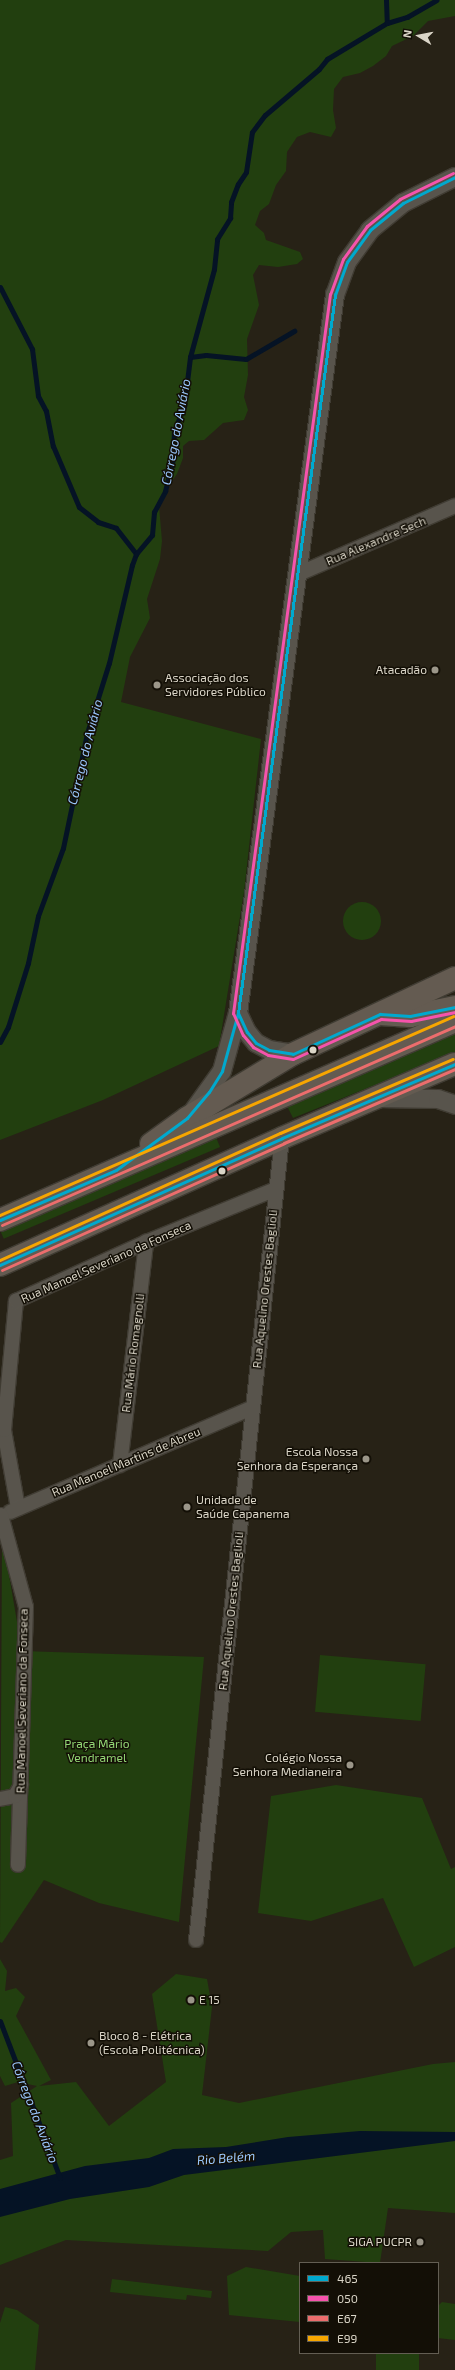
<!DOCTYPE html>
<html>
<head>
<meta charset="utf-8">
<style>
  body { margin:0 }
  #map { position:relative; width:455px; height:2370px; overflow:hidden; background:#272216; font-family:"Exo 2",sans-serif }
  div>[style] { position:absolute }
  [style*='--x'] { left:calc(var(--x)*1px); top:calc(var(--y)*1px); width:calc(var(--w)*1px); rotate:calc(var(--a)*1deg) }
  .green>* { inset:0; background:#223f0f; transform-origin:0 0 }
  .round { border-radius:50% }
  .water>* { inset:0; background:#051325 }
  .stream>* { height:5px; margin:-2.5px; padding:0 2.5px; transform-origin:2.5px; border-radius:2.5px; background:#051325 }
  .roads { filter:drop-shadow(1px 0 #403c33) drop-shadow(-1px 0 #403c33) drop-shadow(0 1px #403c33) drop-shadow(0 -1px #403c33) }
  .minor>* { height:14px; margin:-7px; padding:0 7px; transform-origin:7px; border-radius:7px; background:#58544c }
  .tertiary>* { height:18px; margin:-9px; padding:0 9px; transform-origin:9px; border-radius:9px; background:#58544c }
  .trunk>* { height:22px; margin:-11px; padding:0 11px; transform-origin:11px; border-radius:11px; background:#645b51 }
  .bus-1>* { height:3px; margin:-1.5px; padding:0 1.5px; transform-origin:1.5px; border-radius:1.5px; background:#00a9ce }
  .bus-2>* { height:3px; margin:-1.5px; padding:0 1.5px; transform-origin:1.5px; border-radius:1.5px; background:#f653ac }
  .bus-3>* { height:3px; margin:-1.5px; padding:0 1.5px; transform-origin:1.5px; border-radius:1.5px; background:#ec6d6d }
  .bus-4>* { height:3px; margin:-1.5px; padding:0 1.5px; transform-origin:1.5px; border-radius:1.5px; background:#f7a600 }
  .dots>* { width:11px; height:11px; translate:-50% -50%; box-sizing:border-box; border:2px solid #130f06; border-radius:50% }
  span { translate:-50% -50%; white-space:nowrap; text-align:center; line-height:1.15; -webkit-text-stroke:3px #130f06; paint-order:stroke }
  .street-label { font-size:12px; color:#dad5c7 }
  .poi-label { font-size:12px; color:#dad5c7 }
  .right { translate:-100% -50%; text-align:right }
  .left { translate:0 -50%; text-align:left }
  .park-label { font-size:12px; color:#94d875 }
  .water-label { font-size:13px; color:#9ac7fc; font-style:italic }
  .legend { position:absolute; left:299px; top:2262px; width:140px; height:92px; box-sizing:border-box; background:#130f06; border:1px solid #635e53; margin:0; padding:5px 7px; list-style:none; font-size:12px; color:#dad5c7 }
  .legend li { display:flex; align-items:center; gap:8px; height:20px }
  .legend b { width:20px; border:1px solid #635e53 }
  .north { position:absolute; left:399px; top:16px; width:40px; height:40px; -webkit-text-stroke:3px #130f06; paint-order:stroke; rotate:280deg; font-size:11px; font-weight:700; line-height:16px; text-align:center; color:#dad5c7 }
  .north::after { content:''; display:block; margin:auto; width:14px; height:18px; background:#dad5c7; clip-path:polygon(50% 0,100% 100%,50% 72%,0 100%) }
</style>
</head>
<body>
<div id="map">
  <div class="green">
    <div style="clip-path:polygon(0 0,455px 0,455px 16px,428px 21px,413px 36px,392px 46px,386px 56px,373px 66px,360px 73px,343px 77px,334px 89px,333px 110px,336px 128px,331px 137px,310px 132px,297px 137px,287px 152px,286px 171px,276px 185px,269px 204px,260px 211px,255px 225px,264px 233px,266px 240px,300px 252px,303px 259px,297px 264px,278px 267px,259px 265px,253px 275px,259px 305px,247px 339px,248px 375px,244px 397px,248px 410px,244px 420px,223px 423px,204px 440px,189px 441px,183px 446px,183px 458px,177px 474px,164px 492px,159px 506px,162px 541px,160px 559px,147px 599px,150px 618px,130px 657px,121px 702px,261px 739px,244px 892px,219px 1046px,103px 1100px,0 1140px)"></div>
    <div class="round" style="left:343px;top:902px;width:38px;height:38px"></div>
    <div style="clip-path:polygon(455px 1030px,455px 1053px,293px 1118px,285px 1102px)"></div>
    <div style="left:215px;top:1135px;width:13px;height:235px;rotate:67deg"></div>
    <div style="clip-path:polygon(2px 1534px,22px 1651px,204px 1657px,179px 1922px,99px 1903px,44px 1880px,2px 1943px,0 1942px)"></div>
    <div style="left:320px;top:1655px;width:106px;height:57px;rotate:5deg"></div>
    <div style="clip-path:polygon(336px 1785px,422px 1798px,451px 1869px,455px 1867px,455px 1947px,414px 1967px,383px 1898px,311px 1921px,258px 1913px,271px 1796px)"></div>
    <div style="clip-path:polygon(0 1959px,7px 1971px,5px 1991px,16px 1988px,25px 1997px,16px 2016px,51px 2080px,39px 2086px,76px 2082px,109px 2126px,166px 2082px,152px 1994px,176px 1974px,207px 1979px,212px 2007px,202px 2095px,239px 2103px,433px 2064px,455px 2062px,455px 2213px,388px 2208px,380px 2263px,325px 2259px,323px 2230px,291px 2232px,268px 2251px,66px 2240px,0 2265px,0 2160px,13px 2156px,11px 2103px,37px 2086px,18px 2082px,5px 2086px,0 2076px)"></div>
    <div style="clip-path:polygon(246px 2267px,300px 2276px,300px 2322px,229px 2315px,227px 2276px)"></div>
    <div style="clip-path:polygon(112px 2279px,212px 2291px,211px 2298px,187px 2295px,186px 2300px,110px 2292px)"></div>
    <div style="clip-path:polygon(442px 2302px,455px 2304px,455px 2340px,438px 2338px,438px 2306px)"></div>
    <div style="clip-path:polygon(5px 2307px,17px 2310px,39px 2325px,35px 2370px,0 2370px,0 2323px)"></div>
    <div style="left:376px;top:2353px;width:43px;height:17px"></div>
  </div>
  <div class="water">
    <div style="clip-path:polygon(360px 2131px,455px 2132px,455px 2141px,184px 2175px,149px 2187px,70px 2199px,0 2217px,0 2189px,85px 2166px,149px 2158px,173px 2149px,226px 2147px,288px 2137px)"></div>
  </div>
  <div class="stream">
    <div style="--x:386;--y:0;--w:23;--a:88"></div>
    <div style="--x:0;--y:287;--w:70;--a:62.7"></div>
    <div style="--x:32;--y:349;--w:47;--a:82.7"></div>
    <div style="--x:38;--y:396;--w:17;--a:62"></div>
    <div style="--x:46;--y:411;--w:36;--a:79"></div>
    <div style="--x:53;--y:446;--w:66;--a:66.9"></div>
    <div style="--x:79;--y:507;--w:24;--a:38"></div>
    <div style="--x:98;--y:522;--w:19;--a:18"></div>
    <div style="--x:116;--y:528;--w:33;--a:52"></div>
    <div style="--x:190;--y:357;--w:16;--a:-7"></div>
    <div style="--x:206;--y:355;--w:40;--a:5.7"></div>
    <div style="--x:246;--y:359;--w:56;--a:-30.3"></div>
    <div style="--x:0;--y:1042;--w:17;--a:-62"></div>
    <div style="--x:8;--y:1027;--w:67;--a:-72.6"></div>
    <div style="--x:28;--y:963;--w:48;--a:-78"></div>
    <div style="--x:38;--y:916;--w:72;--a:-69.8"></div>
    <div style="--x:63;--y:848;--w:117;--a:-78.2"></div>
    <div style="--x:87;--y:733;--w:73;--a:-72.6"></div>
    <div style="--x:109;--y:663;--w:101;--a:-76.8"></div>
    <div style="--x:132;--y:565;--w:12;--a:-70"></div>
    <div style="--x:136;--y:554;--w:25;--a:-50"></div>
    <div style="--x:152;--y:535;--w:23;--a:-85"></div>
    <div style="--x:154;--y:512;--w:24;--a:-62"></div>
    <div style="--x:165;--y:491;--w:34;--a:-76"></div>
    <div style="--x:173;--y:458;--w:27;--a:-88"></div>
    <div style="--x:174;--y:431;--w:27;--a:-68"></div>
    <div style="--x:184;--y:406;--w:49;--a:-83"></div>
    <div style="--x:190;--y:357;--w:91;--a:-74.7"></div>
    <div style="--x:214;--y:269;--w:30;--a:-84"></div>
    <div style="--x:217;--y:239;--w:25;--a:-58"></div>
    <div style="--x:230;--y:218;--w:16;--a:-86"></div>
    <div style="--x:231;--y:202;--w:19;--a:-69"></div>
    <div style="--x:238;--y:184;--w:14;--a:-56"></div>
    <div style="--x:246;--y:172;--w:40;--a:-81.5"></div>
    <div style="--x:252;--y:132;--w:21;--a:-53"></div>
    <div style="--x:265;--y:115;--w:71;--a:-40.4"></div>
    <div style="--x:319;--y:69;--w:13;--a:-51"></div>
    <div style="--x:327;--y:59;--w:70;--a:-31"></div>
    <div style="--x:387;--y:23;--w:21;--a:-17"></div>
    <div style="--x:407;--y:17;--w:34;--a:-30"></div>
    <div style="--x:0;--y:2021;--w:168;--a:69.1"></div>
  </div>
  <div class="roads">
    <div class="minor">
      <div style="--x:296;--y:575;--w:173;--a:-23.5"></div>
      <div style="--x:120;--y:1465;--w:225;--a:-83.3"></div>
      <div style="--x:18;--y:1508;--w:79;--a:-100.2"></div>
      <div style="--x:4;--y:1430;--w:130;--a:-84.7"></div>
      <div style="--x:16;--y:1301;--w:143;--a:-24.4"></div>
      <div style="--x:146;--y:1242;--w:140;--a:-22.2"></div>
      <div style="--x:10;--y:1512;--w:263;--a:-23.3"></div>
      <div style="--x:1;--y:1515;--w:95;--a:74.8"></div>
      <div style="--x:26;--y:1607;--w:258;--a:91.8"></div>
      <div style="--x:0;--y:1799;--w:15;--a:-11"></div>
      <div style="--x:15;--y:1796;--w:13;--a:-61"></div>
      <div style="--x:196;--y:1940;--w:807;--a:-83.88"></div>
    </div>
    <div class="tertiary">
      <div style="--x:238;--y:1013;--w:21;--a:65"></div>
      <div style="--x:247;--y:1032;--w:14;--a:51"></div>
      <div style="--x:256;--y:1043;--w:15;--a:28"></div>
      <div style="--x:269;--y:1050;--w:24;--a:9"></div>
      <div style="--x:379;--y:1098;--w:59;--a:1"></div>
      <div style="--x:438;--y:1099;--w:18;--a:19"></div>
      <div style="--x:194;--y:1110;--w:48;--a:-54.3"></div>
      <div style="--x:222;--y:1071;--w:60;--a:-74.6"></div>
      <div style="--x:238;--y:1013;--w:725;--a:-82.31"></div>
      <div style="--x:335;--y:295;--w:35;--a:-70"></div>
      <div style="--x:347;--y:262;--w:39;--a:-54"></div>
      <div style="--x:370;--y:230;--w:43;--a:-39.3"></div>
      <div style="--x:403;--y:203;--w:58;--a:-26.6"></div>
    </div>
    <div class="trunk">
      <div style="--x:380;--y:1014;--w:30;--a:4"></div>
      <div style="--x:410;--y:1016;--w:46;--a:-11.3"></div>
      <div style="--x:151;--y:1144;--w:44;--a:-35.8"></div>
      <div style="--x:187;--y:1118;--w:124;--a:-31.1"></div>
      <div style="--x:293;--y:1054;--w:179;--a:-25.1"></div>
      <div style="--x:0;--y:1220;--w:497;--a:-23.6"></div>
      <div style="--x:0;--y:1265;--w:309;--a:-24.2"></div>
      <div style="--x:282;--y:1138;--w:188;--a:-23.2"></div>
    </div>
  </div>
  <div class="bus-1">
    <div style="--x:238;--y:1013;--w:21;--a:65"></div>
    <div style="--x:247;--y:1032;--w:14;--a:51"></div>
    <div style="--x:256;--y:1043;--w:15;--a:28"></div>
    <div style="--x:269;--y:1050;--w:24;--a:9"></div>
    <div style="--x:293;--y:1054;--w:96;--a:-24.7"></div>
    <div style="--x:380;--y:1014;--w:30;--a:4"></div>
    <div style="--x:410;--y:1016;--w:46;--a:-11.3"></div>
    <div style="--x:0;--y:1220;--w:126;--a:-23.3"></div>
    <div style="--x:116;--y:1170;--w:88;--a:-36.2"></div>
    <div style="--x:187;--y:1118;--w:34;--a:-50"></div>
    <div style="--x:209;--y:1092;--w:25;--a:-58"></div>
    <div style="--x:222;--y:1071;--w:60;--a:-74.6"></div>
    <div style="--x:238;--y:1013;--w:725;--a:-82.31"></div>
    <div style="--x:335;--y:295;--w:35;--a:-70"></div>
    <div style="--x:347;--y:262;--w:39;--a:-54"></div>
    <div style="--x:370;--y:230;--w:43;--a:-39.3"></div>
    <div style="--x:403;--y:203;--w:58;--a:-26.6"></div>
    <div style="--x:0;--y:1265;--w:309;--a:-24.2"></div>
    <div style="--x:282;--y:1138;--w:188;--a:-23.2"></div>
  </div>
  <div class="bus-2">
    <div style="--x:453;--y:173;--w:59;--a:153.9"></div>
    <div style="--x:400;--y:199;--w:43;--a:140.7"></div>
    <div style="--x:367;--y:226;--w:41;--a:126"></div>
    <div style="--x:343;--y:259;--w:37;--a:110"></div>
    <div style="--x:330;--y:294;--w:726;--a:97.68"></div>
    <div style="--x:233;--y:1013;--w:24;--a:66"></div>
    <div style="--x:243;--y:1035;--w:16;--a:50"></div>
    <div style="--x:253;--y:1047;--w:17;--a:28"></div>
    <div style="--x:268;--y:1055;--w:25;--a:9"></div>
    <div style="--x:293;--y:1059;--w:97;--a:-24.4"></div>
    <div style="--x:381;--y:1019;--w:30;--a:4"></div>
    <div style="--x:411;--y:1021;--w:45;--a:-11.6"></div>
  </div>
  <div class="bus-3">
    <div style="--x:2;--y:1225;--w:495;--a:-23.7"></div>
    <div style="--x:2;--y:1270;--w:309;--a:-24.2"></div>
    <div style="--x:284;--y:1143;--w:186;--a:-23.4"></div>
  </div>
  <div class="bus-4">
    <div style="--x:0;--y:1215;--w:495;--a:-23.7"></div>
    <div style="--x:0;--y:1260;--w:307;--a:-24.4"></div>
    <div style="--x:280;--y:1133;--w:188;--a:-23.2"></div>
  </div>
  <div class="dots">
    <div style="left:435px;top:670px;background:#9b9689"></div>
    <div style="left:157px;top:685px;background:#9b9689"></div>
    <div style="left:313px;top:1050px;background:#dad5c7"></div>
    <div style="left:222px;top:1171px;background:#dad5c7"></div>
    <div style="left:366px;top:1459px;background:#9b9689"></div>
    <div style="left:187px;top:1507px;background:#9b9689"></div>
    <div style="left:350px;top:1765px;background:#9b9689"></div>
    <div style="left:191px;top:2000px;background:#9b9689"></div>
    <div style="left:91px;top:2043px;background:#9b9689"></div>
    <div style="left:420px;top:2242px;background:#9b9689"></div>
  </div>
  <div class="street-label">
    <span style="left:376px;top:541px;rotate:-23deg">Rua Alexandre Sech</span>
    <span style="left:106px;top:1262px;rotate:-24deg">Rua Manoel Severiano da Fonseca</span>
    <span style="left:265px;top:1289px;rotate:-84deg">Rua Aquelino Orestes Baglioli</span>
    <span style="left:133px;top:1353px;rotate:-83deg">Rua Mário Romagnolli</span>
    <span style="left:126px;top:1462px;rotate:-23deg">Rua Manoel Martins de Abreu</span>
    <span style="left:231px;top:1611px;rotate:-84deg">Rua Aquelino Orestes Baglioli</span>
    <span style="left:22px;top:1701px;rotate:-89deg">Rua Manoel Severiano da Fonseca</span>
  </div>
  <div class="poi-label">
    <span class="right" style="left:427px;top:670px">Atacadão</span>
    <span class="left" style="left:165px;top:685px">Associação dos<br>Servidores Público</span>
    <span class="right" style="left:358px;top:1459px">Escola Nossa<br>Senhora da Esperança</span>
    <span class="left" style="left:196px;top:1507px">Unidade de<br>Saúde Capanema</span>
    <span class="right" style="left:342px;top:1765px">Colégio Nossa<br>Senhora Medianeira</span>
    <span class="left" style="left:199px;top:2000px">E 15</span>
    <span class="left" style="left:99px;top:2043px">Bloco 8 - Elétrica<br>(Escola Politécnica)</span>
    <span class="right" style="left:412px;top:2242px">SIGA PUCPR</span>
  </div>
  <div class="park-label">
    <span style="left:97px;top:1751px">Praça Mário<br>Vendramel</span>
  </div>
  <div class="water-label">
    <span style="left:176px;top:432px;rotate:-79deg">Córrego do Aviário</span>
    <span style="left:85px;top:752px;rotate:-76deg">Córrego do Aviário</span>
    <span style="left:35px;top:2112px;rotate:69deg">Córrego do Aviário</span>
    <span style="left:226px;top:2158px;rotate:-5deg">Rio Belém</span>
  </div>
  <ul class="legend">
  <li><b style="height:5px;background:#00a9ce"></b>465</li>
  <li><b style="height:5px;background:#f653ac"></b>050</li>
  <li><b style="height:5px;background:#ec6d6d"></b>E67</li>
  <li><b style="height:5px;background:#f7a600"></b>E99</li>
  </ul>
  <div class="north">N</div>
</div>
</body>
</html>
